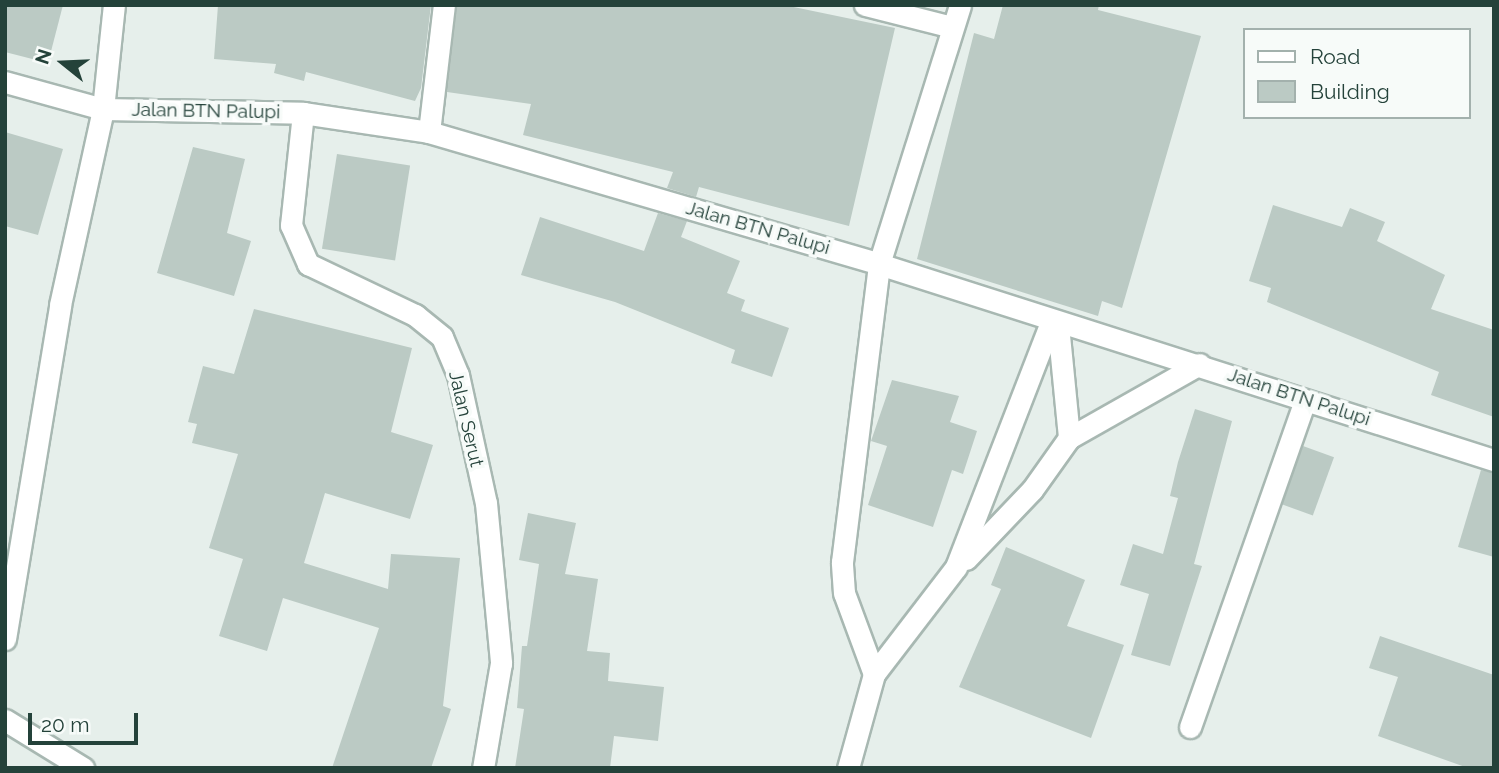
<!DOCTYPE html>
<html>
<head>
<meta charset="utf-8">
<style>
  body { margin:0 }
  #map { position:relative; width:1499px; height:773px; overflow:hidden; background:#e6efeb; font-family:Raleway,sans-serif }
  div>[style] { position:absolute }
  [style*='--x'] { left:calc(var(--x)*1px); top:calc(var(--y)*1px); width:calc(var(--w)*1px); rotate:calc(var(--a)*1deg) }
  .building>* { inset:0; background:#bbcac4; transform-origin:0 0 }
  .roads { filter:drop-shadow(2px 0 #a8b8b2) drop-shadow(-2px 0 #a8b8b2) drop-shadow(0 2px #a8b8b2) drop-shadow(0 -2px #a8b8b2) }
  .street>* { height:21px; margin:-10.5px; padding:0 10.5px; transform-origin:10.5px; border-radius:10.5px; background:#fff }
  span { translate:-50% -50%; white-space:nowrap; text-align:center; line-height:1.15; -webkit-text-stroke:7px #f7fbf9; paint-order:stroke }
  .street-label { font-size:19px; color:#24423a }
  .frame { position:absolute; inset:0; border:7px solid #24423a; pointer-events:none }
  .legend { position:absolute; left:1243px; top:28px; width:228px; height:91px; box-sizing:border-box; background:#f7fbf9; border:2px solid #a3b1ad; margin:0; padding:9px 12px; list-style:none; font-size:21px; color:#24423a }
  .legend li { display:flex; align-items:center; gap:14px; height:35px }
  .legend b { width:35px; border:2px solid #a3b1ad }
  .north { position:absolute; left:28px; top:28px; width:70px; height:70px; -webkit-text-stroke:5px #f7fbf9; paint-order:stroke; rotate:288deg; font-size:19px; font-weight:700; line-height:28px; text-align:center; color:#24423a }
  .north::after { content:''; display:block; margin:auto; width:24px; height:32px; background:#24423a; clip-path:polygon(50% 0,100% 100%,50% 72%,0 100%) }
  .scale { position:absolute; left:28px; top:713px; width:110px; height:32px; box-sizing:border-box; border:4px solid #24423a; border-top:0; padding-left:9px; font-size:21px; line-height:24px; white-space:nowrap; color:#24423a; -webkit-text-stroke:5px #f7fbf9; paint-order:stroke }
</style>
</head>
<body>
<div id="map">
  <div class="building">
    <div style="clip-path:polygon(5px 5px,63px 5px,48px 63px,5px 52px)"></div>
    <div style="clip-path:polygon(218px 5px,431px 5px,421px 88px,415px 101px,306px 72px,304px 81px,274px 73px,276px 64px,214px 59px)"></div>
    <div style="clip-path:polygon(457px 5px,784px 5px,895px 28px,849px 226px,699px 187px,696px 197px,667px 188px,673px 172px,523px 135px,531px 104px,447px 92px)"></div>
    <div style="clip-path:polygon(1003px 5px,1099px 5px,1098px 10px,1201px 36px,1122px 308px,1102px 301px,1098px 316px,917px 259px,974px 33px,994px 39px)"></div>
    <div style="clip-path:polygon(5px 132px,63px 149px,38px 235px,5px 226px)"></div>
    <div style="clip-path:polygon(193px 147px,245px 159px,227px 233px,251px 241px,234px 296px,157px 273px)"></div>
    <div style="left:337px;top:154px;width:74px;height:96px;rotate:9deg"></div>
    <div style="clip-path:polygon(1273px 205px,1342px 227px,1350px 208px,1385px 222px,1377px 241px,1445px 275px,1431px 309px,1494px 330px,1494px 417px,1431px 395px,1439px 372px,1267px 302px,1271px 288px,1249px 281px)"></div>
    <div style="clip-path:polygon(658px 213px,687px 221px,681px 237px,740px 261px,727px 293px,745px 300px,741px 311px,789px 328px,772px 377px,731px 363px,735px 350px,615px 302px,521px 275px,540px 217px,644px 251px)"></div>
    <div style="clip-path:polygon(254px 309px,412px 348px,391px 432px,433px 445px,410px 519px,325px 493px,304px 563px,388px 589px,391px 554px,460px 558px,443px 706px,451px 709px,431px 768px,332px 768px,379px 628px,283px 598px,267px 651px,219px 636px,243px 559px,209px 548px,238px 454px,192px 443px,197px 424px,188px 422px,203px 366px,234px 374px)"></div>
    <div style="clip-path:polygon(892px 380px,959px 396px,950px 422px,977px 431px,963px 474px,952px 470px,933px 527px,868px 505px,887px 446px,871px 441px)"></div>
    <div style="clip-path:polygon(1195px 409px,1232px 421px,1194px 564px,1202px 566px,1170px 666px,1131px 655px,1149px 594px,1120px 585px,1133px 544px,1163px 554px,1178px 498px,1170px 496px,1178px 462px)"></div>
    <div style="left:1303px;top:446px;width:33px;height:62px;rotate:20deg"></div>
    <div style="clip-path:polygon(1481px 470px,1494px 473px,1494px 557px,1458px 547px)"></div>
    <div style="clip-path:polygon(528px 513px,576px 523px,565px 574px,598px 579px,587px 651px,610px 653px,608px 681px,664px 687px,658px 741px,614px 736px,610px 768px,515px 768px,524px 709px,517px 708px,522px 646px,527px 646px,539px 564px,519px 560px)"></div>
    <div style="clip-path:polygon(1006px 547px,1085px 580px,1067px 626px,1124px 645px,1091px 738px,959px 687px,1001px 589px,991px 585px)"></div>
    <div style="clip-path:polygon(1380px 636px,1494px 675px,1494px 768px,1468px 768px,1378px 736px,1398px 677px,1369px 668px)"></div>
  </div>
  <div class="roads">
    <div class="street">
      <div style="--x:865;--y:5;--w:90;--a:14.2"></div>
      <div style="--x:5;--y:82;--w:102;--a:15.4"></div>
      <div style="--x:103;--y:109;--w:200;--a:1.1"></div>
      <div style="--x:303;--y:113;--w:127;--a:8.6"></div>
      <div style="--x:429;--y:132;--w:469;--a:16.3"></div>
      <div style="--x:879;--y:264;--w:645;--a:17.68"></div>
      <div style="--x:303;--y:113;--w:113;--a:96.1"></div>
      <div style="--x:291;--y:225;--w:43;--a:66.4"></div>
      <div style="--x:308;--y:264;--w:119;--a:25.5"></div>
      <div style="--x:415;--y:315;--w:35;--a:39"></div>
      <div style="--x:442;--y:337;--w:41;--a:67.2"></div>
      <div style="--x:458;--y:375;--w:131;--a:77.7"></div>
      <div style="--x:486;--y:503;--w:161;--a:84.6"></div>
      <div style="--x:501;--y:663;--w:107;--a:99.7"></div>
      <div style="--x:429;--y:132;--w:128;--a:-83.3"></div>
      <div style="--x:1058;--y:325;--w:114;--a:84.4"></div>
      <div style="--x:966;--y:559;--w:95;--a:-46.3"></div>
      <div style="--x:1032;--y:490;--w:64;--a:-54.6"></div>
      <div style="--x:1069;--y:438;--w:150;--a:-29.5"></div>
      <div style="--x:5;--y:639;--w:338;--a:-80.6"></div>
      <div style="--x:60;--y:305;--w:201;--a:-77.6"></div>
      <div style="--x:103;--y:109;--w:105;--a:-84"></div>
      <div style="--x:874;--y:674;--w:86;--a:-110.3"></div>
      <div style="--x:844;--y:593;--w:31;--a:-94"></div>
      <div style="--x:842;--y:562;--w:300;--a:-82.9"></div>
      <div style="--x:879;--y:264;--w:271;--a:-72.6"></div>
      <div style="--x:5;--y:720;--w:92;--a:31.6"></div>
      <div style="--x:1190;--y:727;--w:346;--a:-70.6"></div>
      <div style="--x:848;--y:768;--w:98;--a:-74.5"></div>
      <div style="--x:874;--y:674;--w:135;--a:-52.5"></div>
      <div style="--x:956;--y:567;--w:263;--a:-68.8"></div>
    </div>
  </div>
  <div class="street-label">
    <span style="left:206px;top:111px;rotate:1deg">Jalan BTN Palupi</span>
    <span style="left:758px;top:228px;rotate:16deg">Jalan BTN Palupi</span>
    <span style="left:1299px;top:397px;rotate:18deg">Jalan BTN Palupi</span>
    <span style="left:466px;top:419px;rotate:77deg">Jalan Serut</span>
  </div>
  <div class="frame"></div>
  <ul class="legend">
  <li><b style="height:9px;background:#fff"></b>Road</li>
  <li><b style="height:19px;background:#bbcac4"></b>Building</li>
  </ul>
  <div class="north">N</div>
  <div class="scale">20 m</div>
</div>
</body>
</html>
